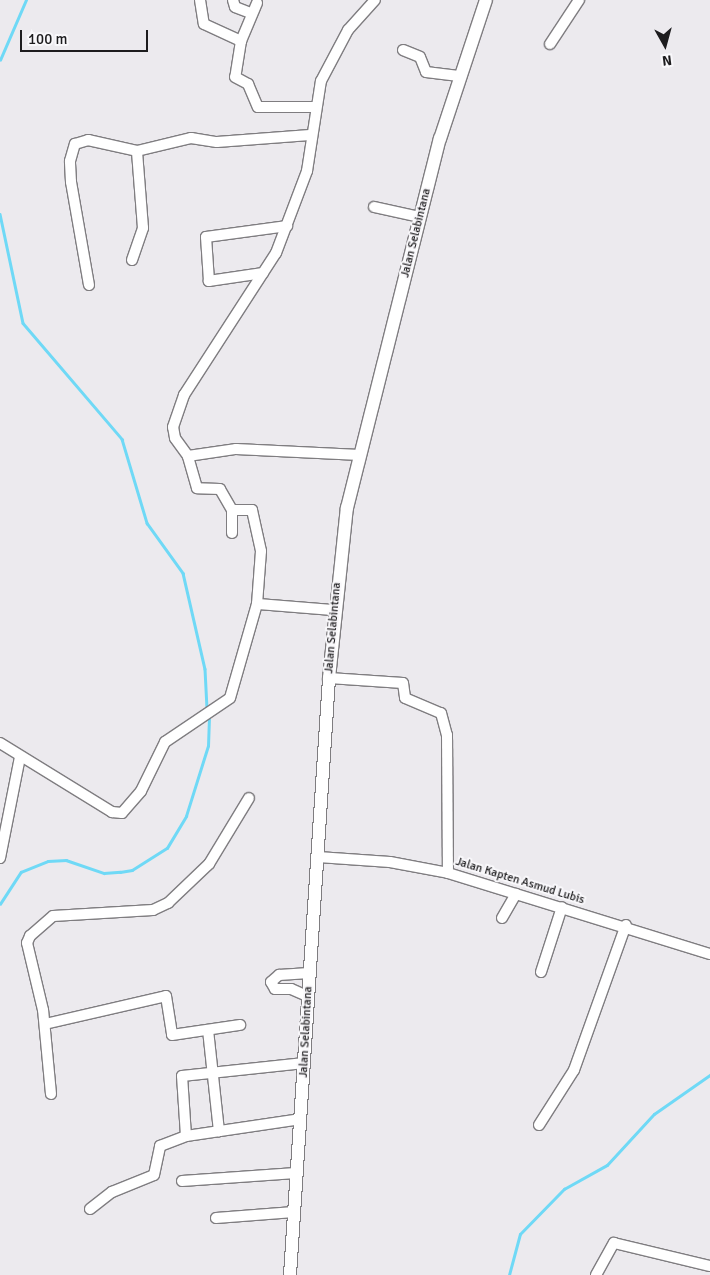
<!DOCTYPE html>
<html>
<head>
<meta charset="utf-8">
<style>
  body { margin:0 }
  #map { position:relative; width:710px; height:1275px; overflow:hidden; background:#eceaee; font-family:Signika,sans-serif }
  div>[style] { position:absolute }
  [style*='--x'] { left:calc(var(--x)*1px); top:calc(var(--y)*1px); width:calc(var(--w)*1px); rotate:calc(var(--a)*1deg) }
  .stream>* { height:2.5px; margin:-1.25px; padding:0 1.25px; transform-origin:1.25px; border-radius:1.25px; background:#6fd9f6 }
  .roads { filter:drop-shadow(1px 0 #7f7d80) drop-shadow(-1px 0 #7f7d80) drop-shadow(0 1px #7f7d80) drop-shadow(0 -1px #7f7d80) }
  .minor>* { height:10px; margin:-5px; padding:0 5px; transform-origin:5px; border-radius:5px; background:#fff }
  .tertiary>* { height:12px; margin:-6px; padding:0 6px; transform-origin:6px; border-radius:6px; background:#fff }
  span { translate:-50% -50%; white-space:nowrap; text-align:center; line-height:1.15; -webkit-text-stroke:4px #f9f8fb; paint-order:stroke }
  .street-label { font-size:12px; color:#1d1c1e }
  .north { position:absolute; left:640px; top:20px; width:50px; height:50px; -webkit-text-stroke:4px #f9f8fb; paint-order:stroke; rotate:173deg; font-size:14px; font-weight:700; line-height:20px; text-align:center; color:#1d1c1e }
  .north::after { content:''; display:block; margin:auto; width:18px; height:22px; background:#1d1c1e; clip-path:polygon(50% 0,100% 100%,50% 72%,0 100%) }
  .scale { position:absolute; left:20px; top:30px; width:128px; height:22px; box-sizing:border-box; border:2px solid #1d1c1e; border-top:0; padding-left:6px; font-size:15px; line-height:18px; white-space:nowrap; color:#1d1c1e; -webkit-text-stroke:4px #f9f8fb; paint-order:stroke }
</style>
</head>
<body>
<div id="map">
  <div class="stream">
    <div style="--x:0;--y:60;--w:65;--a:-66.6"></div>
    <div style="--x:0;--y:214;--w:111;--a:78.1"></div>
    <div style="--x:23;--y:323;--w:153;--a:49.5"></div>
    <div style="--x:122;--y:439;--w:88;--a:73.4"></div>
    <div style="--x:147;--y:523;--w:62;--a:54.2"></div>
    <div style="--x:183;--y:573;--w:98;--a:77.1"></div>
    <div style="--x:205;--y:669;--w:40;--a:87.1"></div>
    <div style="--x:0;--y:904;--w:38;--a:-57"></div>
    <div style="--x:21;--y:872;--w:29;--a:-22"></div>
    <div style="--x:48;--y:861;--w:18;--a:-3"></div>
    <div style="--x:66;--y:860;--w:40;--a:18.9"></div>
    <div style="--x:104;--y:873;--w:16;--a:-4"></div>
    <div style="--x:120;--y:872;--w:12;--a:-9"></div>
    <div style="--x:132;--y:870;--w:41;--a:-32.2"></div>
    <div style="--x:167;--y:848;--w:37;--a:-59"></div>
    <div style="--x:186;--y:816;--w:73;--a:-72.6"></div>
    <div style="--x:208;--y:746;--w:29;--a:-88"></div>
    <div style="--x:509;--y:1275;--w:42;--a:-75"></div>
    <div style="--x:520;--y:1234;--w:63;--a:-45.6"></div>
    <div style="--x:564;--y:1189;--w:49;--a:-29.2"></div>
    <div style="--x:607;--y:1165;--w:69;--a:-47.3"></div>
    <div style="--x:654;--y:1114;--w:68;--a:-34.9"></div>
  </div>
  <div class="roads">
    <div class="minor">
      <div style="--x:200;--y:0;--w:24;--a:81"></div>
      <div style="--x:204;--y:24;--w:41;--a:24.7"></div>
      <div style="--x:233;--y:0;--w:7;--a:74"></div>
      <div style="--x:235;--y:7;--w:17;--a:21"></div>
      <div style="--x:257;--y:3;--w:41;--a:112.8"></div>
      <div style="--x:241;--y:41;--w:36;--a:99"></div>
      <div style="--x:235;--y:77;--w:15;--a:28"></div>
      <div style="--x:248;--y:84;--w:25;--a:67"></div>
      <div style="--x:258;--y:107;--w:58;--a:0"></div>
      <div style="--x:550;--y:44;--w:53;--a:-56.6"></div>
      <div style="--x:403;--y:50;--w:18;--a:22"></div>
      <div style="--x:420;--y:57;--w:16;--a:68"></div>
      <div style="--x:426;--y:72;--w:35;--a:7"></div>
      <div style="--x:374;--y:207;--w:47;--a:12.3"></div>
      <div style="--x:132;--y:260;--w:34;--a:-71"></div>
      <div style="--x:143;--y:228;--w:77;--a:-94.5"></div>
      <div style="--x:263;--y:273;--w:55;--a:171.6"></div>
      <div style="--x:209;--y:281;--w:44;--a:-93.9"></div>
      <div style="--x:206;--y:237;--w:82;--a:-7.7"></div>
      <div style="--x:89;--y:285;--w:105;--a:-99.9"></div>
      <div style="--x:71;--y:182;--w:21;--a:-93"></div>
      <div style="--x:70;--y:161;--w:18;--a:-74"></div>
      <div style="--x:75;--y:144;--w:14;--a:-17"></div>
      <div style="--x:88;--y:140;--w:50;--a:12.7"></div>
      <div style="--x:137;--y:151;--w:56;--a:-13.5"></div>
      <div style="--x:191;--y:138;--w:26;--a:9"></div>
      <div style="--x:217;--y:142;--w:93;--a:-4.3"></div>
      <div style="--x:188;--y:456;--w:22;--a:-126"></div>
      <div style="--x:175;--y:438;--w:11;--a:-100"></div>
      <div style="--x:173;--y:427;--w:34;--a:-71"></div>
      <div style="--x:184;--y:395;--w:169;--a:-57.1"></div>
      <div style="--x:276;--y:253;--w:88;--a:-69.3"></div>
      <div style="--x:307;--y:171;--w:91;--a:-81.2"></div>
      <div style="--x:321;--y:81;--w:58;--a:-62.1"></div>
      <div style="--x:348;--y:30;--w:40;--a:-48"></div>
      <div style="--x:232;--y:510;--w:24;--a:-120"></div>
      <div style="--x:220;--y:489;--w:23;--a:-178"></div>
      <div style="--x:197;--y:488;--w:33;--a:-106"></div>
      <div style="--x:188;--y:456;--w:49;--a:-8.3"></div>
      <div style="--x:236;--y:449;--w:124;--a:2.8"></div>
      <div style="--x:232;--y:533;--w:23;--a:-90"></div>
      <div style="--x:232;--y:510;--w:20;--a:0"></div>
      <div style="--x:252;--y:510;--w:42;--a:77.6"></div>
      <div style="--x:261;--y:551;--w:53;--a:94.3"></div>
      <div style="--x:329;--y:678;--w:74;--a:3.9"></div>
      <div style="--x:403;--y:683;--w:15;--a:82"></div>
      <div style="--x:405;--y:698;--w:39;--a:23"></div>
      <div style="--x:441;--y:713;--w:23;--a:75"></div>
      <div style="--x:447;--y:735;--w:138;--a:89.6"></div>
      <div style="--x:0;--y:743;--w:132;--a:31.6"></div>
      <div style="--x:112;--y:812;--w:10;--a:6"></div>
      <div style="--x:122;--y:813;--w:29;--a:-49"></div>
      <div style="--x:141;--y:791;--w:55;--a:-63.9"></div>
      <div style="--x:165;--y:742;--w:78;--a:-34.1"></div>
      <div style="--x:230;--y:698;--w:98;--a:-74"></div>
      <div style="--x:257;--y:604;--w:77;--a:4.5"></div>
      <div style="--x:318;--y:857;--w:72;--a:4"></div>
      <div style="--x:390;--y:862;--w:59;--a:10.7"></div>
      <div style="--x:448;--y:873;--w:274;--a:17.2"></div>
      <div style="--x:0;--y:858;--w:103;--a:-78.8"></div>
      <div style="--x:502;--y:918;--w:28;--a:-60"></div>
      <div style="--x:541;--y:972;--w:68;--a:-72.1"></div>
      <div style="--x:307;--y:996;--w:17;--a:-156"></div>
      <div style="--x:291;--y:989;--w:16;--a:180"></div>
      <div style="--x:275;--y:989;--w:8;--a:-120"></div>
      <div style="--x:271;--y:982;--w:11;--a:-41"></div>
      <div style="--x:279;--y:975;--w:30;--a:-4"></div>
      <div style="--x:45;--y:1024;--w:124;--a:-13"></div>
      <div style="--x:166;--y:996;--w:39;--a:81"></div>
      <div style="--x:172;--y:1035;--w:69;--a:-8.4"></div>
      <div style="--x:208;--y:1030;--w:102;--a:83.8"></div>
      <div style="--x:51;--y:1094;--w:84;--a:-95.4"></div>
      <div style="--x:43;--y:1010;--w:69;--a:-103.4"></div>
      <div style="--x:27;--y:943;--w:8;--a:-67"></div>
      <div style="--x:30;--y:936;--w:30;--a:-41"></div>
      <div style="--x:53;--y:916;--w:100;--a:-3.4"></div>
      <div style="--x:153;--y:910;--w:17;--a:-25"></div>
      <div style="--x:168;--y:903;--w:57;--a:-43.6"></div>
      <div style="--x:209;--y:864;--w:77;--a:-58.8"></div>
      <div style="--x:301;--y:1119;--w:116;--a:171.6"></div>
      <div style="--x:186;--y:1136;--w:60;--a:-93.8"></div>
      <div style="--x:182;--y:1076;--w:123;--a:-6.1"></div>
      <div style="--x:539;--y:1125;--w:65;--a:-57.5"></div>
      <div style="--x:574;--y:1070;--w:154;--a:-70.3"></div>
      <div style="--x:182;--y:1181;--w:114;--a:-4"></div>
      <div style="--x:90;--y:1209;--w:28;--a:-38"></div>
      <div style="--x:112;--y:1192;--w:45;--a:-22"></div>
      <div style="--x:154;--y:1175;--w:30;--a:-78"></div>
      <div style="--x:160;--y:1146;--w:28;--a:-21"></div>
      <div style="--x:216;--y:1218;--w:78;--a:-4.4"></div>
      <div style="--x:596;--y:1275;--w:37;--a:-61"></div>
      <div style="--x:614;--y:1243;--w:99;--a:13.5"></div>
    </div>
    <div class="tertiary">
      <div style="--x:290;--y:1275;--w:598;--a:-86.26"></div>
      <div style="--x:329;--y:678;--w:171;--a:-84"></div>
      <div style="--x:347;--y:508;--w:381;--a:-75.9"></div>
      <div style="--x:440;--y:139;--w:146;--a:-71.7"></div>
    </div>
  </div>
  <div class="street-label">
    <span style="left:416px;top:233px;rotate:-76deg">Jalan Selabintana</span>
    <span style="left:333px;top:628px;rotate:-85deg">Jalan Selabintana</span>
    <span style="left:520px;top:881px;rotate:17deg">Jalan Kapten Asmud Lubis</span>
    <span style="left:306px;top:1032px;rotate:-87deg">Jalan Selabintana</span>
  </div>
  <div class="north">N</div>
  <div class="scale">100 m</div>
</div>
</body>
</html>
